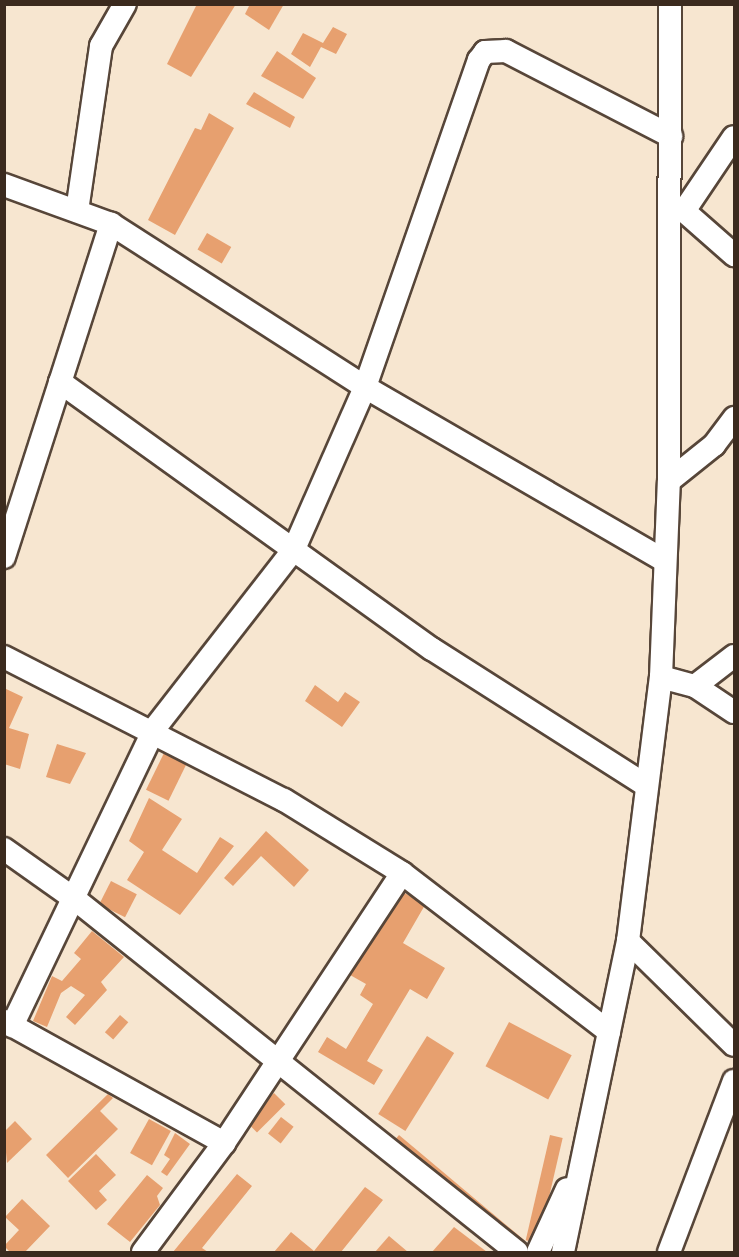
<!DOCTYPE html>
<html>
<head>
<meta charset="utf-8">
<style>
  body { margin:0 }
  #map { position:relative; width:739px; height:1257px; overflow:hidden; background:#f7e6d0; font-family:"IM FELL DW Pica",serif }
  div>[style] { position:absolute }
  [style*='--x'] { left:calc(var(--x)*1px); top:calc(var(--y)*1px); width:calc(var(--w)*1px); rotate:calc(var(--a)*1deg) }
  .building>* { inset:0; background:#e7a06f; transform-origin:0 0 }
  .roads { filter:drop-shadow(2px 0 #574639) drop-shadow(-2px 0 #574639) drop-shadow(0 2px #574639) drop-shadow(0 -2px #574639) }
  .street>* { height:22px; margin:-11px; padding:0 11px; transform-origin:11px; border-radius:11px; background:#fff }
  span { translate:-50% -50%; white-space:nowrap; text-align:center; line-height:1.15; -webkit-text-stroke:4.5px #fbf7ec; paint-order:stroke }
  .frame { position:absolute; inset:0; border:6px solid #3b2a1e; pointer-events:none }
</style>
</head>
<body>
<div id="map">
  <div class="building">
    <div style="clip-path:polygon(197px 4px,236px 4px,191px 77px,167px 64px)"></div>
    <div style="clip-path:polygon(250px 4px,284px 4px,269px 30px,245px 14px)"></div>
    <div style="clip-path:polygon(333px 27px,347px 34px,336px 54px,321px 47px,310px 67px,291px 54px,303px 33px,323px 43px)"></div>
    <div style="clip-path:polygon(277px 51px,316px 78px,303px 99px,261px 76px)"></div>
    <div style="clip-path:polygon(254px 92px,295px 117px,290px 128px,246px 104px)"></div>
    <div style="clip-path:polygon(209px 113px,234px 128px,175px 235px,148px 220px,195px 128px,201px 130px)"></div>
    <div style="left:207px;top:233px;width:28px;height:19px;rotate:30deg"></div>
    <div style="clip-path:polygon(315px 685px,338px 702px,345px 692px,360px 702px,342px 727px,305px 701px)"></div>
    <div style="clip-path:polygon(4px 688px,23px 697px,9px 728px,29px 734px,20px 769px,4px 764px)"></div>
    <div style="clip-path:polygon(57px 744px,86px 753px,70px 784px,46px 777px)"></div>
    <div style="left:164px;top:753px;width:25px;height:41px;rotate:26deg"></div>
    <div style="clip-path:polygon(149px 798px,182px 819px,162px 850px,197px 873px,220px 837px,234px 846px,180px 915px,127px 880px,144px 852px,129px 841px)"></div>
    <div style="clip-path:polygon(266px 831px,309px 870px,294px 887px,261px 856px,233px 886px,224px 878px)"></div>
    <div style="left:111px;top:881px;width:29px;height:26px;rotate:27deg"></div>
    <div style="clip-path:polygon(396px 888px,425px 905px,403px 943px,445px 968px,427px 999px,410px 989px,367px 1061px,383px 1070px,374px 1085px,318px 1052px,327px 1037px,346px 1049px,373px 1004px,360px 995px,366px 984px,343px 971px,374px 920px,383px 926px)"></div>
    <div style="clip-path:polygon(92px 931px,124px 957px,101px 982px,107px 990px,75px 1025px,66px 1017px,85px 995px,71px 986px,61px 993px,47px 1027px,33px 1021px,52px 976px,62px 981px,81px 959px,74px 953px)"></div>
    <div style="left:120px;top:1015px;width:11px;height:23px;rotate:41deg"></div>
    <div style="left:509px;top:1022px;width:71px;height:50px;rotate:28deg"></div>
    <div style="left:427px;top:1036px;width:32px;height:92px;rotate:32deg"></div>
    <div style="left:274px;top:1093px;width:16px;height:40px;rotate:45deg"></div>
    <div style="clip-path:polygon(108px 1094px,113px 1098px,100px 1111px,118px 1129px,68px 1178px,46px 1155px)"></div>
    <div style="left:281px;top:1117px;width:16px;height:21px;rotate:38deg"></div>
    <div style="left:149px;top:1119px;width:25px;height:39px;rotate:29deg"></div>
    <div style="clip-path:polygon(15px 1121px,32px 1139px,7px 1163px,4px 1132px)"></div>
    <div style="clip-path:polygon(175px 1133px,190px 1144px,167px 1176px,161px 1172px,170px 1159px,164px 1155px)"></div>
    <div style="left:399px;top:1135px;width:165px;height:9px;rotate:40deg"></div>
    <div style="left:550px;top:1135px;width:13px;height:108px;rotate:13deg"></div>
    <div style="clip-path:polygon(96px 1154px,116px 1175px,99px 1191px,107px 1200px,96px 1210px,68px 1181px)"></div>
    <div style="clip-path:polygon(237px 1174px,252px 1186px,202px 1248px,208px 1252px,173px 1252px)"></div>
    <div style="clip-path:polygon(147px 1175px,163px 1188px,157px 1196px,160px 1205px,130px 1242px,107px 1224px)"></div>
    <div style="clip-path:polygon(365px 1187px,383px 1200px,341px 1252px,274px 1252px,291px 1232px,314px 1251px)"></div>
    <div style="clip-path:polygon(22px 1199px,50px 1226px,25px 1252px,10px 1252px,4px 1246px,19px 1230px,5px 1217px)"></div>
    <div style="clip-path:polygon(454px 1227px,487px 1252px,432px 1252px)"></div>
    <div style="clip-path:polygon(389px 1236px,408px 1252px,375px 1252px)"></div>
  </div>
  <div class="roads">
    <div class="street">
      <div style="--x:4;--y:185;--w:114;--a:20"></div>
      <div style="--x:111;--y:224;--w:302;--a:32.7"></div>
      <div style="--x:365;--y:387;--w:343;--a:30.1"></div>
      <div style="--x:670;--y:208;--w:14;--a:12"></div>
      <div style="--x:684;--y:211;--w:67;--a:41.3"></div>
      <div style="--x:77;--y:211;--w:167;--a:-81.7"></div>
      <div style="--x:101;--y:46;--w:48;--a:-60.3"></div>
      <div style="--x:684;--y:211;--w:89;--a:-56"></div>
      <div style="--x:60;--y:382;--w:458;--a:35.7"></div>
      <div style="--x:432;--y:649;--w:255;--a:32.5"></div>
      <div style="--x:669;--y:481;--w:58;--a:-38.7"></div>
      <div style="--x:714;--y:445;--w:34;--a:-53"></div>
      <div style="--x:4;--y:557;--w:350;--a:-72.2"></div>
      <div style="--x:4;--y:657;--w:314;--a:27.1"></div>
      <div style="--x:284;--y:800;--w:139;--a:31.7"></div>
      <div style="--x:402;--y:873;--w:261;--a:37.5"></div>
      <div style="--x:661;--y:677;--w:35;--a:15"></div>
      <div style="--x:695;--y:686;--w:49;--a:-37.6"></div>
      <div style="--x:695;--y:686;--w:47;--a:33.7"></div>
      <div style="--x:4;--y:849;--w:88;--a:35.3"></div>
      <div style="--x:76;--y:900;--w:564;--a:38.6"></div>
      <div style="--x:628;--y:941;--w:148;--a:44.5"></div>
      <div style="--x:4;--y:1021;--w:252;--a:29"></div>
      <div style="--x:12;--y:1026;--w:329;--a:-64.4"></div>
      <div style="--x:154;--y:729;--w:228;--a:-52.1"></div>
      <div style="--x:294;--y:549;--w:177;--a:-66.3"></div>
      <div style="--x:365;--y:387;--w:346;--a:-70.8"></div>
      <div style="--x:479;--y:60;--w:10;--a:-53"></div>
      <div style="--x:485;--y:52;--w:21;--a:-3"></div>
      <div style="--x:506;--y:51;--w:186;--a:27.3"></div>
      <div style="--x:143;--y:1252;--w:136;--a:-53.4"></div>
      <div style="--x:224;--y:1143;--w:323;--a:-56.6"></div>
      <div style="--x:538;--y:1252;--w:69;--a:-65.3"></div>
      <div style="--x:563;--y:1252;--w:318;--a:-78.2"></div>
      <div style="--x:628;--y:941;--w:266;--a:-82.9"></div>
      <div style="--x:661;--y:677;--w:196;--a:-87.7"></div>
      <div style="--x:669;--y:481;--w:477;--a:-89.9"></div>
      <div style="--x:669;--y:1252;--w:183;--a:-69.2"></div>
    </div>
  </div>
  <div class="frame"></div>
</div>
</body>
</html>
